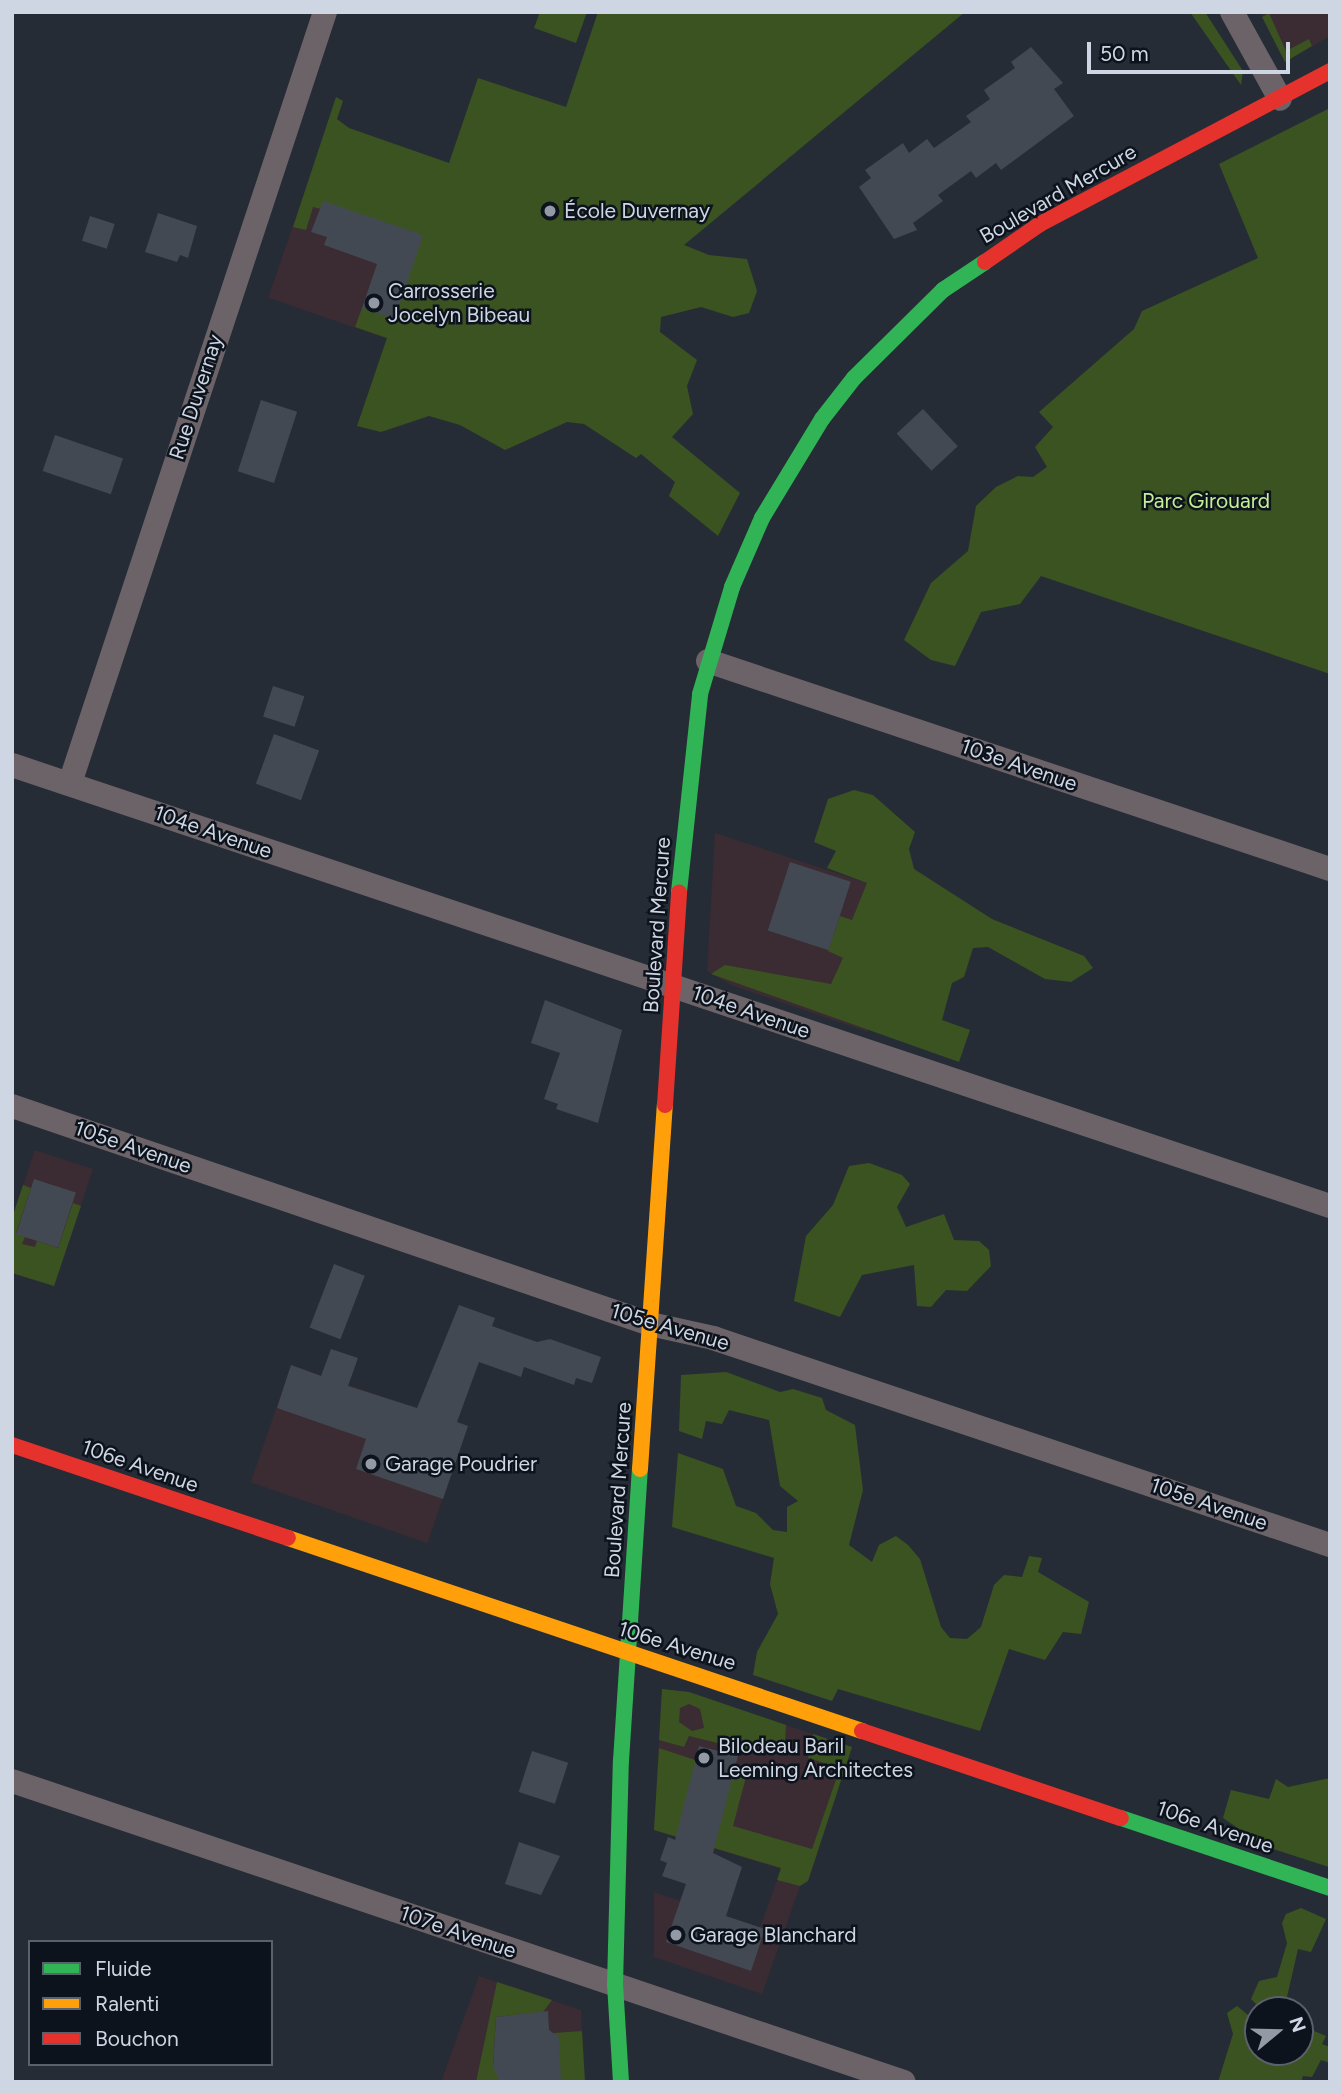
<!DOCTYPE html>
<html>
<head>
<meta charset="utf-8">
<style>
  body { margin:0 }
  #map { position:relative; width:1342px; height:2094px; overflow:hidden; background:#252c36; font-family:Figtree,sans-serif }
  div>[style] { position:absolute }
  [style*='--x'] { left:calc(var(--x)*1px); top:calc(var(--y)*1px); width:calc(var(--w)*1px); rotate:calc(var(--a)*1deg) }
  .commercial>* { inset:0; background:#3b2b32; transform-origin:0 0 }
  .green>* { inset:0; background:#3b5320 }
  .building>* { inset:0; background:#434952; transform-origin:0 0 }
  .street>* { height:24px; margin:-12px; padding:0 12px; transform-origin:12px; border-radius:12px; background:#6b6368 }
  .fast>* { height:16px; margin:-8px; padding:0 8px; transform-origin:8px; border-radius:8px; background:#30b455 }
  .slow>* { height:16px; margin:-8px; padding:0 8px; transform-origin:8px; border-radius:8px; background:#ff9f0a }
  .jam>* { height:16px; margin:-8px; padding:0 8px; transform-origin:8px; border-radius:8px; background:#e5322d }
  .dots>* { width:19px; height:19px; translate:-50% -50%; box-sizing:border-box; border:4px solid #0d131c; border-radius:50% }
  span { translate:-50% -50%; white-space:nowrap; text-align:center; line-height:1.15; -webkit-text-stroke:5px #0d131c; paint-order:stroke }
  .street-label { font-size:21px; color:#ced6e3 }
  .poi-label { font-size:21px; color:#ced6e3 }
  .left { translate:0 -50%; text-align:left }
  .park-label { font-size:21px; color:#c4ef97 }
  .frame { position:absolute; inset:0; border:14px solid #ced6e3; pointer-events:none }
  .legend { position:absolute; left:28px; top:1940px; width:245px; height:126px; box-sizing:border-box; background:#0d131c; border:2px solid #5a616c; margin:0; padding:9px 12px; list-style:none; font-size:21px; color:#ced6e3 }
  .legend li { display:flex; align-items:center; gap:14px; height:35px }
  .legend b { width:35px; border:2px solid #5a616c }
  .north { position:absolute; left:1244px; top:1996px; width:70px; height:70px; box-sizing:border-box; background:#0d131c; border:2px solid #5a616c; border-radius:50%; rotate:71deg; font-size:19px; font-weight:700; line-height:28px; text-align:center; color:#ced6e3 }
  .north::after { content:''; display:block; margin:auto; width:24px; height:32px; background:#939aa6; clip-path:polygon(50% 0,100% 100%,50% 72%,0 100%) }
  .scale { position:absolute; left:1087px; top:42px; width:203px; height:32px; box-sizing:border-box; border:4px solid #ced6e3; border-top:0; padding-left:9px; font-size:21px; line-height:24px; white-space:nowrap; color:#ced6e3; -webkit-text-stroke:5px #0d131c; paint-order:stroke }
</style>
</head>
<body>
<div id="map">
  <div class="commercial">
    <div style="clip-path:polygon(1260px 12px,1330px 12px,1330px 36px,1285px 62px)"></div>
    <div style="left:306px;top:188px;width:125px;height:116px;rotate:19deg"></div>
    <div style="clip-path:polygon(715px 833px,867px 883px,868px 1032px,731px 985px,707px 971px)"></div>
    <div style="clip-path:polygon(35px 1150px,93px 1169px,54px 1286px,12px 1273px,12px 1218px)"></div>
    <div style="left:291px;top:1365px;width:187px;height:124px;rotate:19deg"></div>
    <div style="clip-path:polygon(662px 1689px,689px 1692px,852px 1747px,808px 1881px,800px 1886px,762px 1994px,654px 1957px,654px 1892px,760px 1928px,781px 1869px,654px 1830px)"></div>
    <div style="clip-path:polygon(479px 1976px,581px 2010px,585px 2082px,441px 2082px)"></div>
  </div>
  <div class="green">
    <div style="clip-path:polygon(540px 12px,587px 12px,576px 43px,534px 28px)"></div>
    <div style="clip-path:polygon(598px 12px,965px 12px,684px 245px,709px 255px,747px 259px,757px 291px,749px 313px,733px 317px,701px 307px,661px 317px,660px 332px,697px 360px,687px 386px,693px 414px,672px 437px,740px 493px,718px 536px,669px 496px,675px 482px,641px 454px,636px 458px,584px 424px,567px 422px,505px 450px,460px 425px,429px 416px,381px 432px,357px 426px,387px 338px,355px 327px,362px 308px,422px 235px,313px 207px,306px 230px,293px 227px,336px 97px,343px 101px,337px 119px,349px 128px,449px 163px,478px 78px,566px 107px)"></div>
    <div style="clip-path:polygon(1190px 12px,1205px 12px,1243px 71px,1241px 85px)"></div>
    <div style="clip-path:polygon(1269px 13px,1286px 51px,1309px 39px,1312px 46px,1285px 62px,1262px 17px)"></div>
    <div style="clip-path:polygon(1330px 108px,1330px 674px,1041px 576px,1020px 604px,981px 612px,955px 666px,931px 660px,904px 640px,931px 583px,968px 551px,976px 506px,996px 487px,1018px 476px,1033px 477px,1047px 467px,1035px 447px,1053px 427px,1039px 412px,1134px 329px,1142px 311px,1258px 258px,1219px 164px)"></div>
    <div style="clip-path:polygon(854px 790px,873px 795px,915px 832px,909px 849px,914px 869px,992px 919px,1084px 956px,1093px 968px,1071px 982px,1045px 979px,988px 947px,973px 948px,964px 977px,952px 983px,942px 1020px,970px 1030px,959px 1062px,711px 974px,725px 965px,831px 984px,843px 958px,828px 951px,840px 916px,852px 920px,867px 883px,827px 868px,836px 851px,814px 842px,828px 799px)"></div>
    <div style="clip-path:polygon(869px 1163px,902px 1175px,910px 1184px,897px 1207px,906px 1227px,944px 1214px,954px 1240px,979px 1241px,989px 1250px,991px 1266px,967px 1291px,946px 1290px,931px 1307px,917px 1306px,914px 1265px,862px 1275px,840px 1317px,794px 1301px,806px 1236px,833px 1205px,849px 1166px)"></div>
    <div style="clip-path:polygon(23px 1185px,31px 1188px,16px 1233px,25px 1237px,22px 1244px,35px 1247px,37px 1241px,58px 1248px,73px 1203px,81px 1206px,54px 1286px,12px 1273px,12px 1218px)"></div>
    <div style="clip-path:polygon(726px 1372px,780px 1392px,793px 1389px,822px 1398px,826px 1410px,855px 1425px,863px 1490px,849px 1545px,872px 1562px,879px 1545px,896px 1536px,908px 1545px,920px 1559px,941px 1627px,950px 1638px,967px 1639px,981px 1627px,994px 1585px,1004px 1575px,1022px 1577px,1029px 1556px,1042px 1558px,1038px 1572px,1089px 1602px,1081px 1634px,1063px 1632px,1045px 1660px,1009px 1649px,980px 1731px,838px 1689px,832px 1701px,753px 1675px,757px 1652px,778px 1614px,770px 1584px,774px 1558px,672px 1527px,678px 1453px,723px 1469px,736px 1506px,756px 1513px,773px 1530px,787px 1532px,787px 1507px,798px 1501px,780px 1486px,769px 1420px,729px 1410px,722px 1424px,706px 1421px,702px 1439px,679px 1431px,681px 1375px)"></div>
    <div style="clip-path:polygon(evenodd,662px 1689px,689px 1692px,786px 1725px,785px 1744px,776px 1748px,757px 1742px,754px 1752px,689px 1736px,684px 1747px,659px 1740px,662px 1689px,689px 1704px,700px 1709px,704px 1728px,692px 1731px,679px 1722px,680px 1708px,689px 1704px)"></div>
    <div style="clip-path:polygon(813px 1734px,852px 1747px,808px 1881px,800px 1886px,777px 1880px,781px 1868px,654px 1830px,659px 1748px,746px 1777px,733px 1826px,812px 1849px,840px 1768px,808px 1758px)"></div>
    <div style="clip-path:polygon(1330px 1778px,1329px 1867px,1264px 1846px,1223px 1818px,1231px 1790px,1269px 1799px,1276px 1779px,1288px 1787px)"></div>
    <div style="clip-path:polygon(1301px 1908px,1326px 1919px,1311px 1952px,1298px 1949px,1284px 2010px,1262px 2010px,1251px 1999px,1259px 1981px,1277px 1977px,1287px 1943px,1282px 1923px,1286px 1914px)"></div>
    <div style="clip-path:polygon(497px 1982px,552px 2000px,543px 2012px,496px 2017px,493px 2066px,499px 2069px,500px 2082px,476px 2082px)"></div>
    <div style="clip-path:polygon(1237px 2006px,1258px 2023px,1258px 2052px,1300px 2052px,1300px 2036px,1312px 2040px,1314px 2031px,1326px 2036px,1322px 2044px,1330px 2047px,1330px 2063px,1321px 2060px,1312px 2077px,1303px 2076px,1301px 2082px,1218px 2082px,1233px 2034px,1227px 2013px)"></div>
    <div style="clip-path:polygon(582px 2031px,585px 2082px,561px 2082px,554px 2033px)"></div>
  </div>
  <div class="building">
    <div style="clip-path:polygon(1031px 47px,1063px 83px,1054px 89px,1074px 116px,1001px 170px,996px 163px,976px 178px,971px 171px,938px 195px,943px 201px,913px 223px,917px 230px,894px 239px,859px 187px,871px 178px,865px 170px,903px 143px,909px 153px,927px 139px,934px 148px,971px 122px,966px 116px,990px 99px,984px 90px,1015px 68px,1011px 62px)"></div>
    <div style="clip-path:polygon(323px 201px,423px 235px,395px 319px,362px 308px,377px 264px,324px 245px,327px 237px,311px 232px)"></div>
    <div style="clip-path:polygon(158px 213px,197px 226px,188px 258px,180px 255px,177px 262px,145px 252px)"></div>
    <div style="left:90px;top:216px;width:26px;height:26px;rotate:18deg"></div>
    <div style="left:261px;top:400px;width:38px;height:75px;rotate:18deg"></div>
    <div style="left:923px;top:409px;width:51px;height:36px;rotate:47deg"></div>
    <div style="left:55px;top:435px;width:72px;height:38px;rotate:19deg"></div>
    <div style="left:273px;top:686px;width:33px;height:32px;rotate:18deg"></div>
    <div style="left:274px;top:734px;width:48px;height:53px;rotate:20deg"></div>
    <div style="left:790px;top:862px;width:64px;height:72px;rotate:18deg"></div>
    <div style="clip-path:polygon(545px 1000px,622px 1030px,598px 1123px,556px 1109px,558px 1104px,544px 1099px,560px 1053px,531px 1043px)"></div>
    <div style="left:34px;top:1179px;width:44px;height:58px;rotate:18deg"></div>
    <div style="left:334px;top:1264px;width:33px;height:68px;rotate:21deg"></div>
    <div style="clip-path:polygon(459px 1305px,495px 1318px,492px 1326px,514px 1334px,537px 1342px,550px 1339px,601px 1357px,592px 1383px,576px 1378px,574px 1385px,524px 1367px,521px 1377px,479px 1362px,457px 1422px,468px 1426px,443px 1499px,356px 1469px,366px 1439px,277px 1408px,291px 1365px,321px 1376px,331px 1349px,358px 1358px,348px 1386px,417px 1408px)"></div>
    <div style="clip-path:polygon(699px 1746px,738px 1756px,713px 1853px,742px 1867px,726px 1916px,765px 1929px,751px 1971px,666px 1942px,686px 1884px,662px 1876px,667px 1863px,660px 1860px,668px 1837px,675px 1840px)"></div>
    <div style="left:532px;top:1751px;width:38px;height:43px;rotate:18deg"></div>
    <div style="clip-path:polygon(519px 1842px,560px 1856px,541px 1895px,505px 1884px)"></div>
    <div style="clip-path:polygon(548px 2011px,549px 2030px,559px 2037px,561px 2082px,500px 2082px,493px 2067px,496px 2017px)"></div>
  </div>
  <div class="street">
    <div style="--x:1232;--y:12;--w:99;--a:61.1"></div>
    <div style="--x:708;--y:661;--w:656;--a:18.49"></div>
    <div style="--x:12;--y:765;--w:1390;--a:18.5"></div>
    <div style="--x:70;--y:783;--w:812;--a:-71.7"></div>
    <div style="--x:12;--y:1106;--w:674;--a:18.86"></div>
    <div style="--x:650;--y:1324;--w:65;--a:12.5"></div>
    <div style="--x:713;--y:1338;--w:651;--a:18.55"></div>
    <div style="--x:12;--y:1781;--w:941;--a:18.65"></div>
  </div>
  <div class="fast">
    <div style="--x:679;--y:892;--w:199;--a:-83.9"></div>
    <div style="--x:700;--y:694;--w:112;--a:-73.3"></div>
    <div style="--x:732;--y:587;--w:75;--a:-66.5"></div>
    <div style="--x:762;--y:518;--w:116;--a:-58.8"></div>
    <div style="--x:822;--y:419;--w:52;--a:-52"></div>
    <div style="--x:854;--y:378;--w:125;--a:-44.7"></div>
    <div style="--x:943;--y:290;--w:50;--a:-33.7"></div>
    <div style="--x:1121;--y:1818;--w:220;--a:18.5"></div>
    <div style="--x:621;--y:2082;--w:97;--a:-93.5"></div>
    <div style="--x:615;--y:1985;--w:224;--a:-88.5"></div>
    <div style="--x:621;--y:1761;--w:293;--a:-86.3"></div>
  </div>
  <div class="slow">
    <div style="--x:640;--y:1469;--w:365;--a:-86.1"></div>
    <div style="--x:288;--y:1538;--w:606;--a:18.58"></div>
  </div>
  <div class="jam">
    <div style="--x:985;--y:262;--w:67;--a:-34.6"></div>
    <div style="--x:1040;--y:224;--w:328;--a:-27.8"></div>
    <div style="--x:665;--y:1105;--w:213;--a:-86.2"></div>
    <div style="--x:12;--y:1445;--w:291;--a:18.6"></div>
    <div style="--x:862;--y:1731;--w:273;--a:18.6"></div>
  </div>
  <div class="dots">
    <div style="left:550px;top:211px;background:#939aa6"></div>
    <div style="left:374px;top:303px;background:#939aa6"></div>
    <div style="left:371px;top:1464px;background:#939aa6"></div>
    <div style="left:704px;top:1758px;background:#939aa6"></div>
    <div style="left:676px;top:1935px;background:#939aa6"></div>
  </div>
  <div class="street-label">
    <span style="left:1058px;top:194px;rotate:-30deg">Boulevard Mercure</span>
    <span style="left:196px;top:397px;rotate:-72deg">Rue Duvernay</span>
    <span style="left:1019px;top:765px;rotate:19deg">103e Avenue</span>
    <span style="left:213px;top:832px;rotate:19deg">104e Avenue</span>
    <span style="left:657px;top:925px;rotate:-86deg">Boulevard Mercure</span>
    <span style="left:751px;top:1012px;rotate:19deg">104e Avenue</span>
    <span style="left:133px;top:1147px;rotate:19deg">105e Avenue</span>
    <span style="left:670px;top:1327px;rotate:16deg">105e Avenue</span>
    <span style="left:140px;top:1466px;rotate:19deg">106e Avenue</span>
    <span style="left:618px;top:1490px;rotate:-86deg">Boulevard Mercure</span>
    <span style="left:1209px;top:1504px;rotate:19deg">105e Avenue</span>
    <span style="left:677px;top:1646px;rotate:17deg">106e Avenue</span>
    <span style="left:1215px;top:1827px;rotate:19deg">106e Avenue</span>
    <span style="left:458px;top:1932px;rotate:19deg">107e Avenue</span>
  </div>
  <div class="poi-label">
    <span class="left" style="left:564px;top:211px">École Duvernay</span>
    <span class="left" style="left:388px;top:303px">Carrosserie<br>Jocelyn Bibeau</span>
    <span class="left" style="left:385px;top:1464px">Garage Poudrier</span>
    <span class="left" style="left:718px;top:1758px">Bilodeau Baril<br>Leeming Architectes</span>
    <span class="left" style="left:690px;top:1935px">Garage Blanchard</span>
  </div>
  <div class="park-label">
    <span style="left:1206px;top:501px">Parc Girouard</span>
  </div>
  <div class="frame"></div>
  <ul class="legend">
  <li><b style="height:9px;background:#30b455"></b>Fluide</li>
  <li><b style="height:9px;background:#ff9f0a"></b>Ralenti</li>
  <li><b style="height:9px;background:#e5322d"></b>Bouchon</li>
  </ul>
  <div class="north">N</div>
  <div class="scale">50 m</div>
</div>
</body>
</html>
